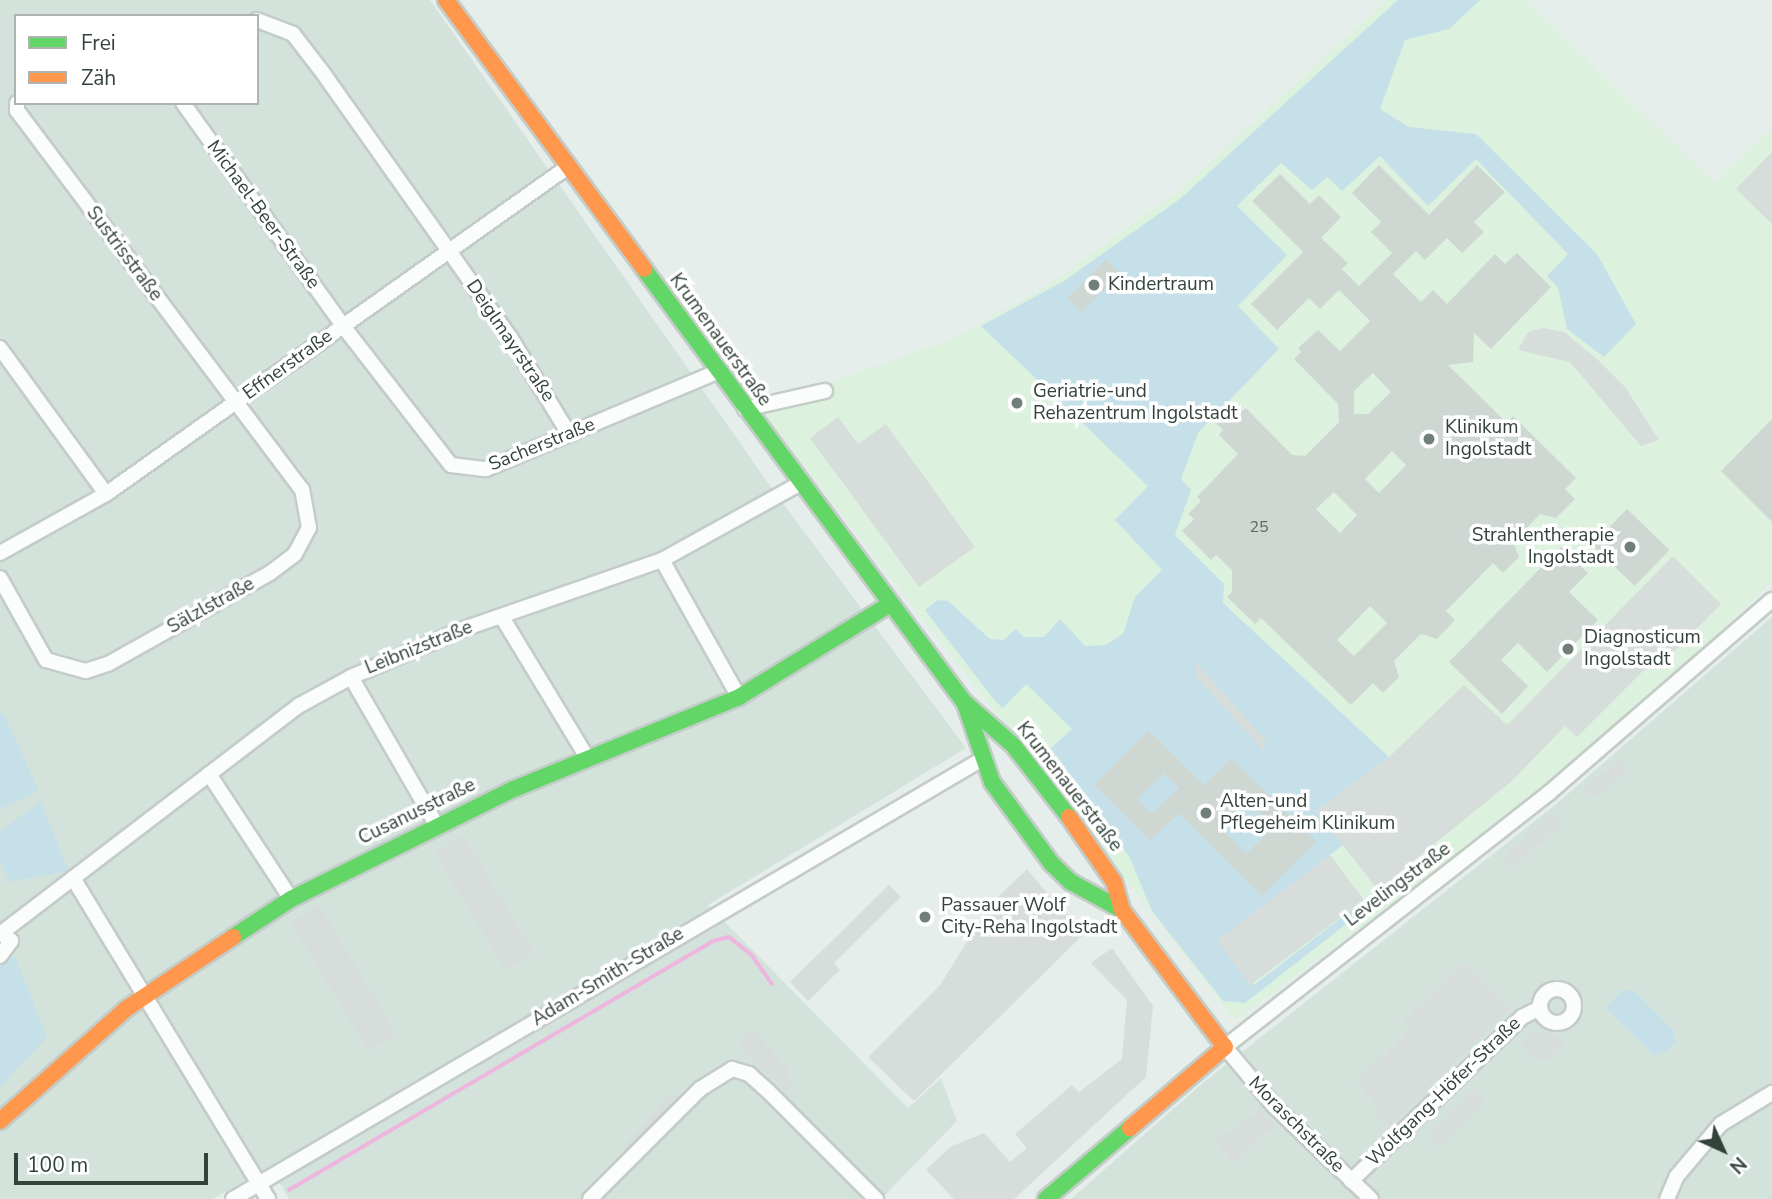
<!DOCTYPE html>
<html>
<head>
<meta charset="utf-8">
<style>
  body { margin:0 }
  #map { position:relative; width:1772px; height:1199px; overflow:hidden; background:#e6eeeb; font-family:"Nunito Sans",sans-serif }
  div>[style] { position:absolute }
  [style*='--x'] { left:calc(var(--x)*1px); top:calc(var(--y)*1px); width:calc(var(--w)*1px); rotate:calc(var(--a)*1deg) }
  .residential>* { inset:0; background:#d3e3dc }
  .medical>* { inset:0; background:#ddf1df }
  .green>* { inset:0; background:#c5e0e9 }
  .parking>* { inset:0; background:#d6ddda; transform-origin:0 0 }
  .stream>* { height:3.5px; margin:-1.75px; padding:0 1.75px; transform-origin:1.75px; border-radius:1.75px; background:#eeb5de }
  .building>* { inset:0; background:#cfd7d3; transform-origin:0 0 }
  .roads { filter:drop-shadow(2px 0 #c4ccc8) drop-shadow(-2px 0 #c4ccc8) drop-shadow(0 2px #c4ccc8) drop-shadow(0 -2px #c4ccc8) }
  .street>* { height:14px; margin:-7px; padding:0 7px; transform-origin:7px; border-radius:7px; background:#fbfcfc }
  .street>.ring { margin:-7px; padding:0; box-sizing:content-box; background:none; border:14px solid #fbfcfc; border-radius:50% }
  .fast>* { height:16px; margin:-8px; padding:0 8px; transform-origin:8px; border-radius:8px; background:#63d668 }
  .slow>* { height:16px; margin:-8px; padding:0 8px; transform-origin:8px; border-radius:8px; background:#ff974d }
  .dots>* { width:19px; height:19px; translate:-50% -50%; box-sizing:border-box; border:4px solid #fff; border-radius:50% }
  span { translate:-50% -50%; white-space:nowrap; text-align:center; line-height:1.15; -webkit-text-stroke:7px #fff; paint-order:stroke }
  .number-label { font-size:16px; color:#5b6962 }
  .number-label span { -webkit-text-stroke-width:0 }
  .street-label { font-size:19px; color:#33433b }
  .poi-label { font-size:19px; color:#33433b }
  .left { translate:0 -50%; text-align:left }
  .right { translate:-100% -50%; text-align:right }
  .legend { position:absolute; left:14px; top:14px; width:245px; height:91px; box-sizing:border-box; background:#fff; border:2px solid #adb4b1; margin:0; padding:9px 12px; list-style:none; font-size:21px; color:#33433b }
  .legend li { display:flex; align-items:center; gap:14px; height:35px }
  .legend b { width:35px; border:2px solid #adb4b1 }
  .north { position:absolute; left:1688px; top:1115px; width:70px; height:70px; -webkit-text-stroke:5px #fff; paint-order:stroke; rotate:135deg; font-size:19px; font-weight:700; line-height:28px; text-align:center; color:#33433b }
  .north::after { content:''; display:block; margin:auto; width:24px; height:32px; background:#33433b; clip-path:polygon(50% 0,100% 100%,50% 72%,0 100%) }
  .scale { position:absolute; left:14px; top:1153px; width:194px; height:32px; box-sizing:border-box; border:4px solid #33433b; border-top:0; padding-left:9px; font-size:21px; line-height:24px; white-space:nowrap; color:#33433b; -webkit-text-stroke:5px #fff; paint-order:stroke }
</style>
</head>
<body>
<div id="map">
  <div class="residential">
    <div style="clip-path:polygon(evenodd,0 0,430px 0,773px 490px,966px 748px,708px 905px,908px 1108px,941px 1078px,957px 1121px,881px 1199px,289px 1199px,270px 1166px,213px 1199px,0 1199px,0 0,16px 16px,257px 16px,257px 103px,16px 103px,16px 16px)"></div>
    <div style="clip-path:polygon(1772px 617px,1772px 1199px,1071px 1199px,1204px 1082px,1555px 805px)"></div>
  </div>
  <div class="medical">
    <div style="clip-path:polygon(1387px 0,1525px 0,1714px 182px,1772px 128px,1772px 582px,1586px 762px,1235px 1020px,758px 407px,948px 341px,1044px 288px,1176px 193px)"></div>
  </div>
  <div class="green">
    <div style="clip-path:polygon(1398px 0,1480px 0,1449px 29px,1405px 40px,1380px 109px,1409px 127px,1476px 134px,1597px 254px,1636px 324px,1604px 357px,1567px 329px,1558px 288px,1547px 276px,1568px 254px,1476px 159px,1428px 206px,1380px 156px,1342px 191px,1327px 177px,1312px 190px,1281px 163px,1237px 206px,1287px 255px,1238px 306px,1279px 349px,1198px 433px,1181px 479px,1191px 490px,1175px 535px,1224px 584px,1223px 603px,1389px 757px,1316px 811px,1343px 845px,1218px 942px,1254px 985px,1364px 900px,1369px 906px,1245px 1003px,1223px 1001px,1152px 911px,1130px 858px,1051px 748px,1072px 729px,1026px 684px,1003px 708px,995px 701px,925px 610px,938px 600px,948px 601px,990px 639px,1003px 640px,1016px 629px,1024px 637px,1044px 637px,1060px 619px,1085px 646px,1105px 645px,1123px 634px,1135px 597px,1162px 570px,1115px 520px,1148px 486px,981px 326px,1064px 281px,1180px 199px)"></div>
    <div style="clip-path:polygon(3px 713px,39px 791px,0 809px,0 714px)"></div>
    <div style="clip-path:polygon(40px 802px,69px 871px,10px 882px,0 861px,0 831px)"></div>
    <div style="clip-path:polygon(15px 956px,47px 1037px,0 1087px,0 966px)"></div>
    <div style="clip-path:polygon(1622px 990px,1634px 991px,1674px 1031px,1675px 1042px,1668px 1050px,1654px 1055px,1606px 1008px)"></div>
  </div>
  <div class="parking">
    <div style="clip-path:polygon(1772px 152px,1772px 224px,1736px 189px)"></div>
    <div style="clip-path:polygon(1543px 328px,1564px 332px,1598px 360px,1625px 387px,1659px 440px,1641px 446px,1570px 362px,1518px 350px,1528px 332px)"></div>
    <div style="clip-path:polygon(838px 417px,858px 444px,886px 424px,975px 547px,919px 587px,810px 438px)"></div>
    <div style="clip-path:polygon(1673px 556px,1721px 604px,1672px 654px,1666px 648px,1577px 737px,1565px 726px,1513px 780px,1378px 890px,1316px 811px,1389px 757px,1464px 685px,1507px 725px)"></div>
    <div style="clip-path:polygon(1196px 663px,1265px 739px,1264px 752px,1196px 676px)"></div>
    <div style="clip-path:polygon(1620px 760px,1628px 770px,1593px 799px,1583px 788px)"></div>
    <div style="left:1553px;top:812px;width:15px;height:68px;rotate:48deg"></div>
    <div style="left:463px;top:835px;width:138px;height:33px;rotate:59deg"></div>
    <div style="left:1330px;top:855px;width:56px;height:142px;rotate:53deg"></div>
    <div style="clip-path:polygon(1027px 869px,1059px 908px,1089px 929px,914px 1101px,868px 1057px,940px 985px,991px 904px)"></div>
    <div style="clip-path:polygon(889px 885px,901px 897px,834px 963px,840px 970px,808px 1001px,790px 982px)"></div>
    <div style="left:319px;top:905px;width:151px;height:33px;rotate:59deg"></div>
    <div style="clip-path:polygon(1112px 948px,1153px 1006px,1146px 1077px,1014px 1199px,954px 1199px,926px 1170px,950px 1147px,984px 1133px,1010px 1162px,1027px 1148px,1015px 1134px,1072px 1085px,1079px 1092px,1122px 1059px,1127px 1000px,1091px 963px)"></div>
    <div style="clip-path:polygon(1464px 962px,1510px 1009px,1388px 1127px,1373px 1112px,1379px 1106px,1356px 1082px,1410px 1030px,1403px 1022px)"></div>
    <div style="clip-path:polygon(752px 1030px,791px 1071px,786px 1076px,793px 1085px,786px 1093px,738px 1044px)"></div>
    <div style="clip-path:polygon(1534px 1031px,1556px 1035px,1565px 1044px,1547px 1062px,1542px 1057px,1537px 1062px,1520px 1045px)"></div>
    <div style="left:1473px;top:1089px;width:17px;height:66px;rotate:45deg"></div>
    <div style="left:671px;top:1093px;width:9px;height:72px;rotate:41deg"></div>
    <div style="clip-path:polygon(1261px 1109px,1276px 1125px,1234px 1163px,1215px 1142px)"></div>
  </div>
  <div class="stream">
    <div style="--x:289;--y:1190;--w:492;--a:-30.4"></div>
    <div style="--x:713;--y:941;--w:16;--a:-14"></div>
    <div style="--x:729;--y:937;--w:29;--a:38"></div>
    <div style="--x:752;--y:955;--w:35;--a:55"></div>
  </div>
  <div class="building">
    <div style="clip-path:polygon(evenodd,1379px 165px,1429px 215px,1477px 165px,1505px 192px,1474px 222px,1484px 232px,1462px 253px,1447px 238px,1425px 260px,1416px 251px,1393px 274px,1421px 302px,1433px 290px,1447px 304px,1495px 254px,1505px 264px,1517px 253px,1551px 287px,1491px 349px,1474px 333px,1473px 362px,1448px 365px,1507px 423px,1513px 416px,1576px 478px,1565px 489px,1575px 499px,1556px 518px,1540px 514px,1513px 542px,1519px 557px,1503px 573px,1493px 563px,1446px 611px,1455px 620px,1437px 639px,1421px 634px,1394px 661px,1399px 677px,1383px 693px,1373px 683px,1351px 705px,1261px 618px,1255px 624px,1227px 597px,1232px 592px,1232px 570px,1216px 555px,1211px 560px,1182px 531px,1194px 519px,1188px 514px,1201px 501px,1197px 497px,1238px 454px,1219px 435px,1223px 430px,1214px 421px,1227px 407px,1241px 412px,1246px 408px,1292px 455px,1305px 456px,1339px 422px,1338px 404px,1294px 359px,1301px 352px,1298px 348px,1318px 330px,1340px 351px,1370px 321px,1339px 290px,1320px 309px,1309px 298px,1277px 330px,1251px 304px,1303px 252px,1252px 201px,1280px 174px,1310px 204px,1319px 195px,1341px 217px,1321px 238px,1348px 263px,1342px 269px,1359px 286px,1392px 253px,1371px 232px,1381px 222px,1352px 193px,1379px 165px,1373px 373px,1391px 392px,1368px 414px,1354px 414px,1354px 391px,1373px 373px,1379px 165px,1392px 451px,1406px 465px,1379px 493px,1365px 479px,1392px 451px,1379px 165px,1334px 492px,1357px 515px,1340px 533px,1316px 509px,1334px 492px,1379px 165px,1370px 606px,1387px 623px,1354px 656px,1337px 640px,1370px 606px)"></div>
    <div style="left:1106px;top:259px;width:20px;height:55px;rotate:45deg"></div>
    <div style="clip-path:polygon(1772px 419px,1772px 522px,1721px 471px)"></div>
    <div style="left:1627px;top:509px;width:59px;height:50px;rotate:44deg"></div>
    <div style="clip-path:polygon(1561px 547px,1588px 573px,1569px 592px,1598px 620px,1547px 672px,1518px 643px,1501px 660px,1528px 686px,1502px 714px,1449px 662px)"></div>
    <div style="clip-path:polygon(evenodd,1149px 730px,1204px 785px,1231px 758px,1316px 842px,1262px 896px,1179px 813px,1150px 841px,1094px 785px,1149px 730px,1164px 773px,1179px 788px,1152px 814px,1137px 799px,1164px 773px,1149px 730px,1247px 800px,1274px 827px,1246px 854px,1219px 826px,1247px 800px)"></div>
  </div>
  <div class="roads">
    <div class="street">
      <div style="--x:257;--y:20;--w:39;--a:21"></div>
      <div style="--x:293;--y:34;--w:49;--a:52.4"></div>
      <div style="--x:323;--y:73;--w:324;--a:54.7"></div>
      <div style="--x:510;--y:337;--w:114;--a:58.7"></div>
      <div style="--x:183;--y:103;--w:274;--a:54.3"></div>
      <div style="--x:343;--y:326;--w:176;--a:52.2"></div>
      <div style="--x:451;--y:465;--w:35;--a:7"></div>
      <div style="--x:486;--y:469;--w:251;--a:-22.8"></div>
      <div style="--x:0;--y:348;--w:180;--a:54"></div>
      <div style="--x:745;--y:409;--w:82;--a:-12.7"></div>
      <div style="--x:0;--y:553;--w:121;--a:-29.1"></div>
      <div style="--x:106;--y:494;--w:567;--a:-35.31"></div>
      <div style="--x:662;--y:560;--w:157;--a:60.7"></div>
      <div style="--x:0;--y:578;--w:94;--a:60.7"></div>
      <div style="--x:46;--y:660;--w:41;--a:15.4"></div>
      <div style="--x:86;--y:671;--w:23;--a:-18"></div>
      <div style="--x:108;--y:664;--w:186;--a:-29.3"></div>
      <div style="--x:270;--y:573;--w:31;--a:-37"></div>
      <div style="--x:295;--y:554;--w:30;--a:-62"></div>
      <div style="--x:309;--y:528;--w:39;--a:-100"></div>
      <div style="--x:302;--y:490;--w:474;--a:-126.9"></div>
      <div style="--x:17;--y:111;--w:8;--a:-90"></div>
      <div style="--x:502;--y:617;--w:166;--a:58.8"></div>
      <div style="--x:351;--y:677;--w:170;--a:60"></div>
      <div style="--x:209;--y:774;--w:149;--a:56.7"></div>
      <div style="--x:73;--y:878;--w:376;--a:58.7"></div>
      <div style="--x:0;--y:934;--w:377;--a:-37.4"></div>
      <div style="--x:300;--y:705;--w:58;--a:-28.8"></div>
      <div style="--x:351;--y:677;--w:125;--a:-23.1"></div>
      <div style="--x:466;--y:628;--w:207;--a:-19.1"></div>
      <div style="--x:662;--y:560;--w:159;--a:-29"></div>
      <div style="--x:0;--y:956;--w:19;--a:-54"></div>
      <div style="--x:11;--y:941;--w:13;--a:-141"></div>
      <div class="ring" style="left:1540px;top:989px;width:20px;height:20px"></div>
      <div style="--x:1351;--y:1181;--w:237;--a:-43.8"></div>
      <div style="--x:1522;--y:1017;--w:20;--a:-27"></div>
      <div style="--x:233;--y:1199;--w:871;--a:-30.42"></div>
      <div style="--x:590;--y:1199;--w:156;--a:-45"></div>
      <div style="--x:700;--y:1089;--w:38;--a:-32"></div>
      <div style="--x:732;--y:1069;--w:18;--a:16"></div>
      <div style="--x:749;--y:1074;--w:25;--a:42"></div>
      <div style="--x:768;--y:1091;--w:153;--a:45"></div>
      <div style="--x:1371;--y:1199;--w:134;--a:-136.2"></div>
      <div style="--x:1274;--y:1106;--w:77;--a:-129.7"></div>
      <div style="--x:1225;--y:1047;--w:412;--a:-38.1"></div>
      <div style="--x:1549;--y:793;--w:295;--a:-40.9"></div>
      <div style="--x:1667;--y:1199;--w:25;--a:-67"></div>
      <div style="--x:1677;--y:1176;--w:68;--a:-49.8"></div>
      <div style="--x:1721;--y:1124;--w:60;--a:-31.3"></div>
    </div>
    <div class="fast">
      <div style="--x:644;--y:269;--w:538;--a:53.53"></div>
      <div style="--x:964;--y:702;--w:65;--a:41.3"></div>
      <div style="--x:1013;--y:745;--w:91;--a:52.1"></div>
      <div style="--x:965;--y:704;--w:83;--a:70.9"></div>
      <div style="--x:992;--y:782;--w:100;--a:53.9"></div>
      <div style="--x:1051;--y:863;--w:28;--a:44"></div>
      <div style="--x:1071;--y:882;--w:58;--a:28.8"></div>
      <div style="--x:233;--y:937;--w:69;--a:-33.2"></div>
      <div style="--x:291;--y:899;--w:249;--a:-26.3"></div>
      <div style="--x:514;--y:789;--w:243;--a:-22.2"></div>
      <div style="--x:739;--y:697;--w:177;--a:-31.6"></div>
      <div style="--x:1046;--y:1199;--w:110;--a:-40.2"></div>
    </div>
    <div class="slow">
      <div style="--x:446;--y:0;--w:334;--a:53.6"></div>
      <div style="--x:1069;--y:817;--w:79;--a:55.3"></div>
      <div style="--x:1114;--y:882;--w:29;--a:74"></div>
      <div style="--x:1122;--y:910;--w:171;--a:53.1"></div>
      <div style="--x:1225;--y:1047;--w:125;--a:139.5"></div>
      <div style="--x:0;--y:1121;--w:169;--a:-41.6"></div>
      <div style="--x:126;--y:1009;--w:129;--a:-33.9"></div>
    </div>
  </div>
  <div class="dots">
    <div style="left:1094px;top:285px;background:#727f79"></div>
    <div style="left:1017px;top:403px;background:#727f79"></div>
    <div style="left:1429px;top:439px;background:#727f79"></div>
    <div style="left:1630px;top:547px;background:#727f79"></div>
    <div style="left:1568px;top:649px;background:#727f79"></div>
    <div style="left:1206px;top:813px;background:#727f79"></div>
    <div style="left:925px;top:917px;background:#727f79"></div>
  </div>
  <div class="number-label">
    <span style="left:1259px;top:527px">25</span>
  </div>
  <div class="street-label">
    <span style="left:263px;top:215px;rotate:54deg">Michael-Beer-Straße</span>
    <span style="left:124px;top:254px;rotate:53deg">Sustrisstraße</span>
    <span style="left:720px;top:340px;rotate:54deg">Krumenauerstraße</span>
    <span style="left:510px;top:341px;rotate:56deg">Deiglmayrstraße</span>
    <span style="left:288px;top:365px;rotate:-36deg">Effnerstraße</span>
    <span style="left:542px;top:445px;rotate:-22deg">Sacherstraße</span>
    <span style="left:211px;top:606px;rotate:-29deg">Sälzlstraße</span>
    <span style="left:419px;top:648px;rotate:-22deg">Leibnizstraße</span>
    <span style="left:1069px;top:787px;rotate:52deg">Krumenauerstraße</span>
    <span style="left:417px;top:812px;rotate:-26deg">Cusanusstraße</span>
    <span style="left:1398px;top:885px;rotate:-37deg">Levelingstraße</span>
    <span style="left:608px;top:977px;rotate:-31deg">Adam-Smith-Straße</span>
    <span style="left:1444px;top:1092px;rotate:-44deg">Wolfgang-Höfer-Straße</span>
    <span style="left:1296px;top:1125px;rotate:45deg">Moraschstraße</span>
  </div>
  <div class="poi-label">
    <span class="left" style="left:1108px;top:285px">Kindertraum</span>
    <span class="left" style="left:1033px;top:403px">Geriatrie-und<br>Rehazentrum Ingolstadt</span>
    <span class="left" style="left:1445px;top:439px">Klinikum<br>Ingolstadt</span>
    <span class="right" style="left:1614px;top:547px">Strahlentherapie<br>Ingolstadt</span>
    <span class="left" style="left:1584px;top:649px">Diagnosticum<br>Ingolstadt</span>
    <span class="left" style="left:1220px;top:813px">Alten-und<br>Pflegeheim Klinikum</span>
    <span class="left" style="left:941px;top:917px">Passauer Wolf<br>City-Reha Ingolstadt</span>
  </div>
  <ul class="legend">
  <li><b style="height:9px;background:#63d668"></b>Frei</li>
  <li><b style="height:9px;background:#ff974d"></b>Zäh</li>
  </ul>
  <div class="north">N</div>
  <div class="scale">100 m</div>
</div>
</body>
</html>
